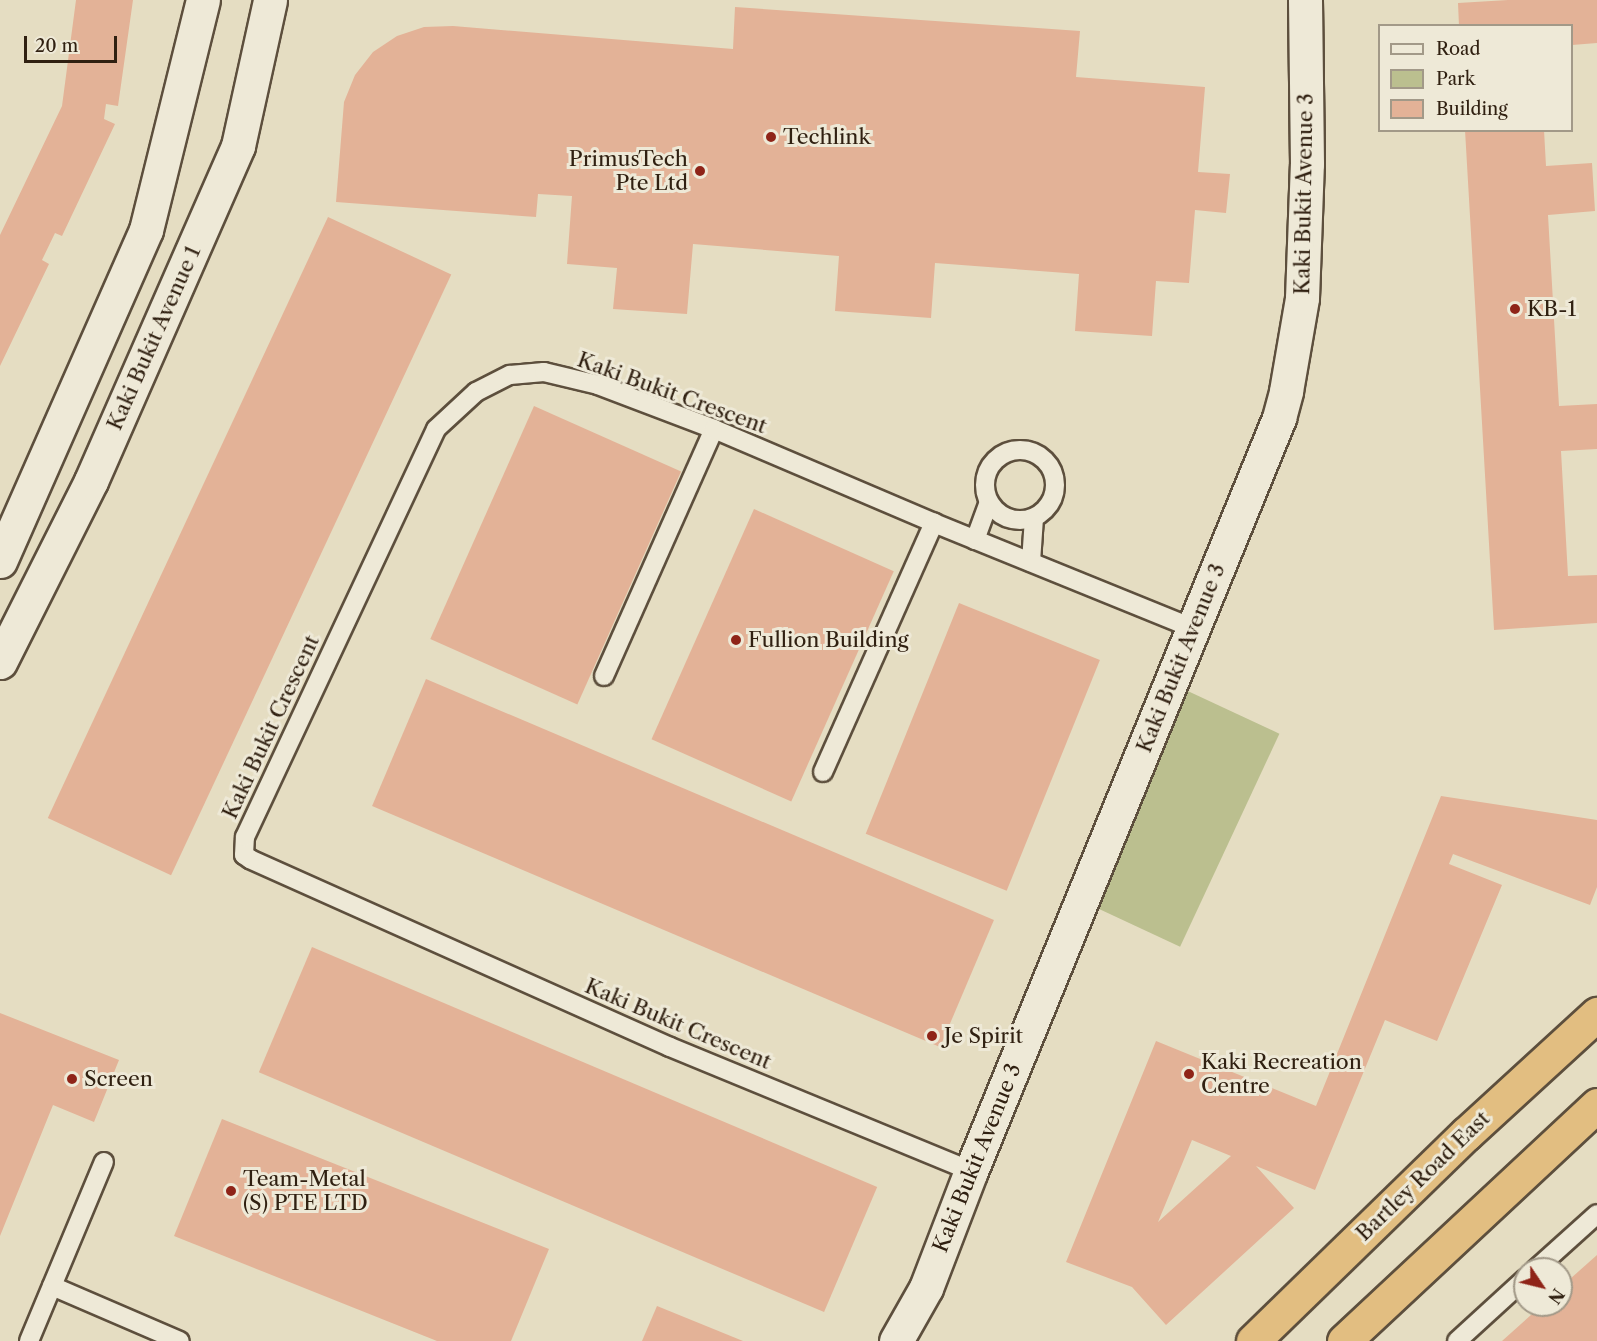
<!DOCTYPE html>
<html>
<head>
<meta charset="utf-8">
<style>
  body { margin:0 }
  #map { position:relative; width:1597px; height:1341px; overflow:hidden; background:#e5ddc2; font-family:"Libre Caslon Text",serif }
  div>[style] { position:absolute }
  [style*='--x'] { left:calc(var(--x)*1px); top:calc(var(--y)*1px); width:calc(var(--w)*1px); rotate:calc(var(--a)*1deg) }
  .green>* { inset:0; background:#bbbf8f; transform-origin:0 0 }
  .building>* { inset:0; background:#e3b297; transform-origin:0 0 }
  .roads { filter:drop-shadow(2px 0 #5d4f3d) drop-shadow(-2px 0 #5d4f3d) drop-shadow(0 2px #5d4f3d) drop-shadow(0 -2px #5d4f3d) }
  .lane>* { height:18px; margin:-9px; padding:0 9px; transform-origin:9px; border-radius:9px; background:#eee9d7 }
  .lane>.ring { margin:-9px; padding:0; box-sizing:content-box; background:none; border:18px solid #eee9d7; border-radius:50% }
  .street>* { height:33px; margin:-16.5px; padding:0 16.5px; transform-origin:16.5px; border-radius:16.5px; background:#eee9d7 }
  .secondary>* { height:33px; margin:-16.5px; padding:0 16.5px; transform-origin:16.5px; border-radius:16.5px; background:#eee9d7 }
  .highway>* { height:33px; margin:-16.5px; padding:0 16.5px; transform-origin:16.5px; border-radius:16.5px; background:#e2be81 }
  .dots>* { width:16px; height:16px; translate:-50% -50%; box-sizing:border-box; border:3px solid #eee9d7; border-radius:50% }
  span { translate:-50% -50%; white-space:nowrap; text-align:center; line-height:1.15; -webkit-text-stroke:6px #eee9d7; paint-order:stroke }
  .poi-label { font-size:21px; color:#302011 }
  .left { translate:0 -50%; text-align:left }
  .right { translate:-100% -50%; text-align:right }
  .street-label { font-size:21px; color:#302011 }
  .legend { position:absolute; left:1378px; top:24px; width:195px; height:108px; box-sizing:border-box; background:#eee9d7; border:2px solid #a29988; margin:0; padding:8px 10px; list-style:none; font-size:18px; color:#302011 }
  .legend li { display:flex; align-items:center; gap:12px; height:30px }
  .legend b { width:30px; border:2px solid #a29988 }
  .north { position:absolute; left:1513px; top:1257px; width:60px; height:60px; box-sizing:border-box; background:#eee9d7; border:2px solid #a29988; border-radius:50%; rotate:125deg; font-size:16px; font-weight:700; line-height:24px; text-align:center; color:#302011 }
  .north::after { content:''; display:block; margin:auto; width:21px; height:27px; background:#8f2418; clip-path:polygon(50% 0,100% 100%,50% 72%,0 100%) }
  .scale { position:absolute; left:24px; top:36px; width:93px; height:27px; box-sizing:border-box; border:3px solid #302011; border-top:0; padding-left:8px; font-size:18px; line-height:21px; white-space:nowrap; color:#302011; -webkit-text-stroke:4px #eee9d7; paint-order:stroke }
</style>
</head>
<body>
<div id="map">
  <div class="green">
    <div style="left:1177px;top:686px;width:113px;height:235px;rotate:25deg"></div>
  </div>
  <div class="building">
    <div style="clip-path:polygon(76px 0,133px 0,118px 106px,106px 104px,104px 119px,115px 124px,62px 236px,55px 233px,42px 260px,49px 264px,0 366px,0 235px,62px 106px)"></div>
    <div style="clip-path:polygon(1508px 0,1597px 0,1597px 43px,1572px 45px,1572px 26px,1459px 26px,1458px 3px)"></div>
    <div style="clip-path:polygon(735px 7px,1080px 31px,1076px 77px,1205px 87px,1198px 172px,1230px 174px,1226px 213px,1195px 210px,1189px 283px,1156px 281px,1152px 336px,1075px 331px,1079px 274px,935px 263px,931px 318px,835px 311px,839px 256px,693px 244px,687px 314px,613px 309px,617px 268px,567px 264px,572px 196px,538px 194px,536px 217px,336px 202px,344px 102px,355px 75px,373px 52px,397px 36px,424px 27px,453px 26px,733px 49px)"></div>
    <div style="clip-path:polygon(1465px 130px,1544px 130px,1546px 166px,1592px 163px,1595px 211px,1548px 215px,1559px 406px,1597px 404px,1597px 449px,1561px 451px,1568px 576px,1597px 575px,1597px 623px,1494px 630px)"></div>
    <div style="left:328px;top:217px;width:136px;height:663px;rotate:25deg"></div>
    <div style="left:534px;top:406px;width:161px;height:255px;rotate:24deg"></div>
    <div style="left:754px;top:509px;width:153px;height:252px;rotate:24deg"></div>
    <div style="left:959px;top:603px;width:152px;height:249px;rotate:22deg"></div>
    <div style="left:426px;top:679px;width:617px;height:138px;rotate:23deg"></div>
    <div style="clip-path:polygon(evenodd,1441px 796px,1597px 820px,1597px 887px,1590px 905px,1453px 854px,1449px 864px,1502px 885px,1437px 1041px,1385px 1020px,1315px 1190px,1256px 1166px,1294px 1208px,1166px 1325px,1132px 1287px,1066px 1262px,1156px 1041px,1316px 1106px,1441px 796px,1192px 1140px,1231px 1156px,1158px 1222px,1192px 1140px)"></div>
    <div style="left:312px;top:947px;width:614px;height:136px;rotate:23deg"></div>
    <div style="clip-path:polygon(0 1013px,119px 1060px,94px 1122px,53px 1105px,0 1236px)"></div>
    <div style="clip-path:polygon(222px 1119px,549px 1249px,511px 1341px,437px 1341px,174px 1236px)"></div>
    <div style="clip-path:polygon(1597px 1255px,1597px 1341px,1502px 1341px,1542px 1305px,1561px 1305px,1561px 1287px)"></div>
    <div style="clip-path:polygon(657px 1306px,743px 1341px,642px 1341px)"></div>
  </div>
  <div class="roads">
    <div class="lane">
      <div class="ring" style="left:985px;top:450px;width:52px;height:52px"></div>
      <div style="--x:975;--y:540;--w:40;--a:-69.8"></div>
      <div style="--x:1031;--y:562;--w:44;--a:-86.1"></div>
      <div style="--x:604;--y:676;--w:270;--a:-66"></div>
      <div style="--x:823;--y:772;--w:273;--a:-66"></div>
      <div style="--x:971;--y:1171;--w:326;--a:-157.6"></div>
      <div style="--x:670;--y:1047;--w:460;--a:-155.9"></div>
      <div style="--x:250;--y:859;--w:7;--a:-146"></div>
      <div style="--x:244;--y:855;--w:18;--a:-87"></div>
      <div style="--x:245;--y:837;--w:450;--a:-64.9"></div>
      <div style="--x:436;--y:429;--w:54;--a:-42.8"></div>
      <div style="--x:476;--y:392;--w:38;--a:-27"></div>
      <div style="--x:510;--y:375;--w:34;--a:-5"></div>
      <div style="--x:544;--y:372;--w:56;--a:13.5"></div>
      <div style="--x:598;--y:385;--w:124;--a:20.8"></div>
      <div style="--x:714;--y:429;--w:239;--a:23.1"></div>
      <div style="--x:934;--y:523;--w:279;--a:22.1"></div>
      <div style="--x:1536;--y:1269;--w:82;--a:-42"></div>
      <div style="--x:52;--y:1286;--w:139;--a:23.3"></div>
      <div style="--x:29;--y:1341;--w:194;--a:-67.3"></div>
      <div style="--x:1457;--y:1341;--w:92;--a:-42.4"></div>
    </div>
    <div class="street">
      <div style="--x:896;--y:1341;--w:61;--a:-60.5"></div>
      <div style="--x:926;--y:1288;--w:125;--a:-69"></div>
      <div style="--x:971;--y:1171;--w:814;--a:-67.75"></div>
      <div style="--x:1279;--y:418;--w:28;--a:-75"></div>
      <div style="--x:1286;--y:391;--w:94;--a:-80.2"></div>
      <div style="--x:1302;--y:298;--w:134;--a:-87.9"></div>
      <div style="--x:1307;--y:164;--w:164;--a:-90.7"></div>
    </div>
    <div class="secondary">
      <div style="--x:0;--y:561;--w:362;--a:-66.2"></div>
      <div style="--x:146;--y:230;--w:237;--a:-76.1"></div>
      <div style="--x:0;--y:662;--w:203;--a:-63.3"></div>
      <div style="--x:91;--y:481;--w:366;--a:-66.3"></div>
      <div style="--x:238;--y:146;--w:149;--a:-77.6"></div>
    </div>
    <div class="highway">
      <div style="--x:1253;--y:1341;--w:297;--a:-44.2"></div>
      <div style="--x:1466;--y:1134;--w:178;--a:-42.5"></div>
      <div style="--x:1344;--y:1341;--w:346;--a:-43"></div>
    </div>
  </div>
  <div class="dots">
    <div style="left:771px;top:137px;background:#8f2418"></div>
    <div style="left:700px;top:171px;background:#8f2418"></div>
    <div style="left:1515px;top:309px;background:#8f2418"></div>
    <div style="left:736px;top:640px;background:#8f2418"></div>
    <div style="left:932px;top:1036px;background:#8f2418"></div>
    <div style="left:1189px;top:1074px;background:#8f2418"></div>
    <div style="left:72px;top:1079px;background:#8f2418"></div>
    <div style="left:231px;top:1191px;background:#8f2418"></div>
  </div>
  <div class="poi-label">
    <span class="left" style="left:783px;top:137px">Techlink</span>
    <span class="right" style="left:688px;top:171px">PrimusTech<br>Pte Ltd</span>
    <span class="left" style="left:1527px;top:309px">KB-1</span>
    <span class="left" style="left:748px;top:640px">Fullion Building</span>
    <span class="left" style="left:944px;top:1036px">Je Spirit</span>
    <span class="left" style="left:1201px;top:1074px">Kaki Recreation<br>Centre</span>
    <span class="left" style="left:84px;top:1079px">Screen</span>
    <span class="left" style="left:243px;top:1191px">Team-Metal<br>(S) PTE LTD</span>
  </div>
  <div class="street-label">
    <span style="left:1304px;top:194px;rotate:-89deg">Kaki Bukit Avenue 3</span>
    <span style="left:154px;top:338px;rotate:-66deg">Kaki Bukit Avenue 1</span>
    <span style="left:672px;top:393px;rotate:20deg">Kaki Bukit Crescent</span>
    <span style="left:1181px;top:658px;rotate:-68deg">Kaki Bukit Avenue 3</span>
    <span style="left:271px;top:727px;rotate:-65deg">Kaki Bukit Crescent</span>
    <span style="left:678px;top:1024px;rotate:23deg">Kaki Bukit Crescent</span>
    <span style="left:977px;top:1158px;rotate:-68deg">Kaki Bukit Avenue 3</span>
    <span style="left:1423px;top:1176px;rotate:-44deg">Bartley Road East</span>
  </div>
  <ul class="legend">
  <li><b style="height:8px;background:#eee9d7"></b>Road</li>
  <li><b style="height:16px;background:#bbbf8f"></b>Park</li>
  <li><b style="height:16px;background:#e3b297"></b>Building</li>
  </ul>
  <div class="north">N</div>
  <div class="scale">20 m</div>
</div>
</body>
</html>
